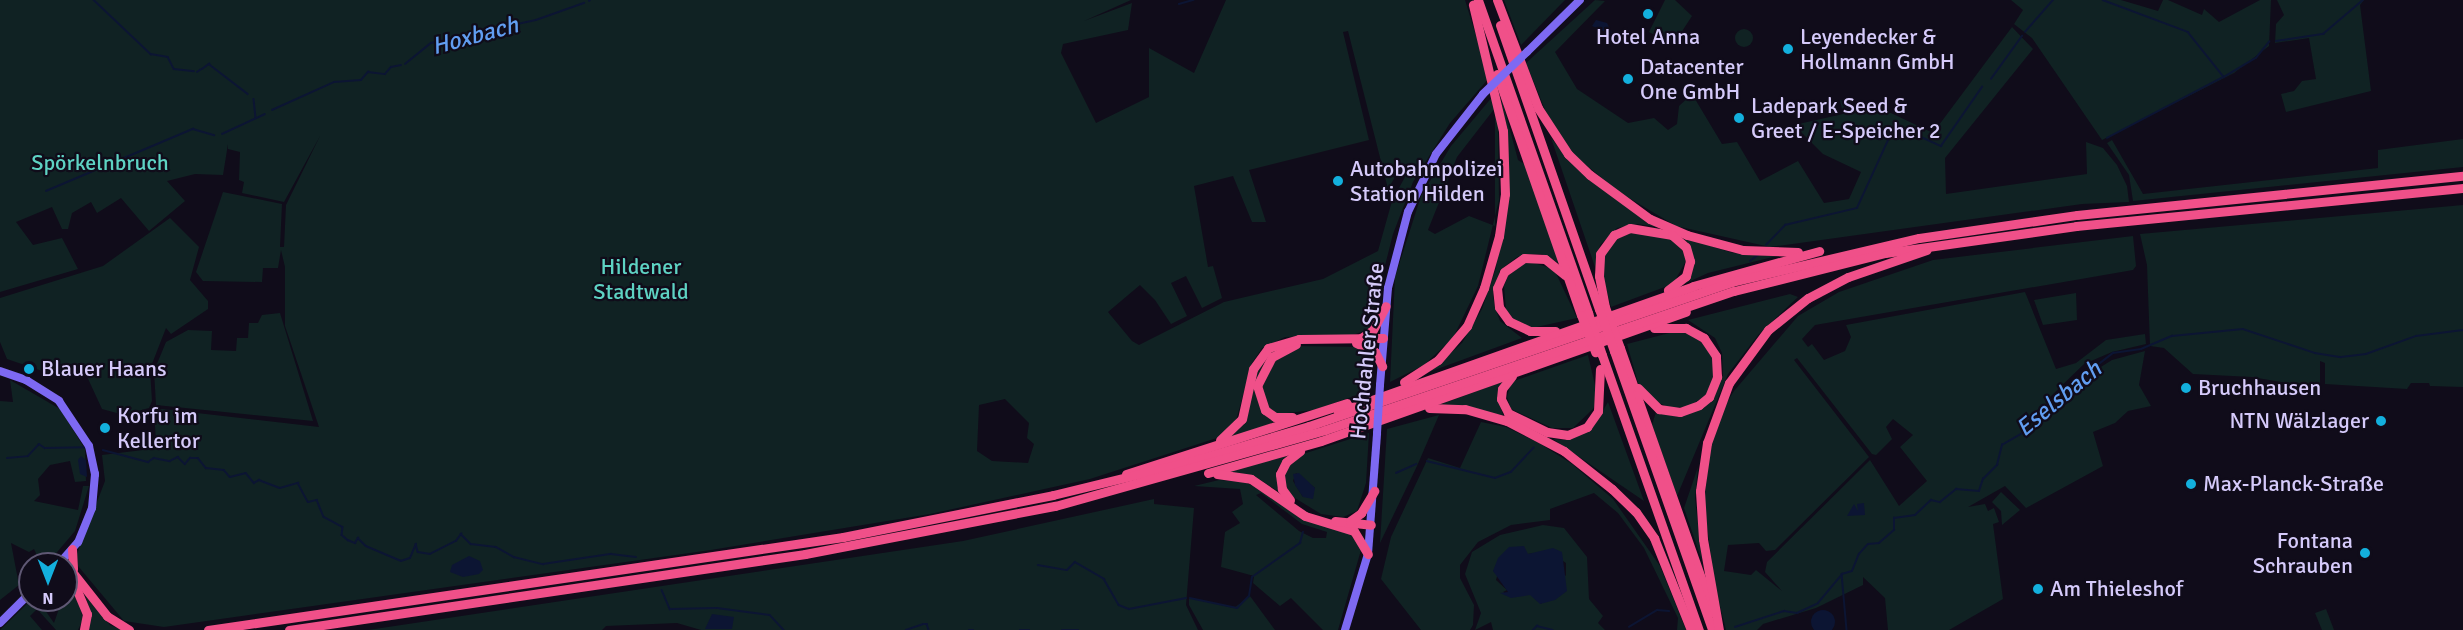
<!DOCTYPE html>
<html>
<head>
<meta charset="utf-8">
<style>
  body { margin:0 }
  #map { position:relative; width:2463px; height:630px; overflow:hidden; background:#100c1a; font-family:Signika,sans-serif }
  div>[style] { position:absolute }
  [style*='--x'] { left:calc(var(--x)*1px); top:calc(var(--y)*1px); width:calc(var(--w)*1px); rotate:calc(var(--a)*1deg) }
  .green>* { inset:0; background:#102223 }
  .round { border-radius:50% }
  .water>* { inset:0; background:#0c1533 }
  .stream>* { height:1.5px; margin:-0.75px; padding:0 0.75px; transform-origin:0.75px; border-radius:0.75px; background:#0c1533 }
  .secondary>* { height:8px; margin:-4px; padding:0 4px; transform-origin:4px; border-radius:4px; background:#7d69f2 }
  .motorway>* { height:9px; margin:-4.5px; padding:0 4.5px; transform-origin:4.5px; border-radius:4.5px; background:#f05089 }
  .secondary-bridge>* { height:8px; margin:-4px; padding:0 4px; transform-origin:4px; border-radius:4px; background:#7d69f2 }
  .motorway-bridge>* { height:9px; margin:-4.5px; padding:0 4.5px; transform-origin:4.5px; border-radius:4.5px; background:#f05089 }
  .dots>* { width:16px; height:16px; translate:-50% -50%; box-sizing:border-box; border:3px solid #100c1a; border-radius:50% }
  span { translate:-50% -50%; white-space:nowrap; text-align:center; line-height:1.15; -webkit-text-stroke:4.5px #100c1a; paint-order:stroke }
  .poi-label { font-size:22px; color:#d5cafa }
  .left { translate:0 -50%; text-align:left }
  .right { translate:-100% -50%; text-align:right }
  .park-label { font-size:22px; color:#5ed2c3 }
  .street-label { font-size:22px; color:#d5cafa }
  .water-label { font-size:24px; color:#619df1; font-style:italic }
  .north { position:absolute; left:18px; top:552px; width:60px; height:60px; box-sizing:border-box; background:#100c1a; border:2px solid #5f5874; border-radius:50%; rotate:180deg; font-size:16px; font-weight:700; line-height:24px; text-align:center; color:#d5cafa }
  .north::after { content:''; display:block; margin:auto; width:21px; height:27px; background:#13b0dd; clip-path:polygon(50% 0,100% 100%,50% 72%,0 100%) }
</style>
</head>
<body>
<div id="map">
  <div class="green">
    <div style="clip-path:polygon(evenodd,0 0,1131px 0,1084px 21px,1132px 3px,1128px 30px,1063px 44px,1061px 53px,1096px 123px,1149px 97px,1149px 48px,1194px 73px,1226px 0,1465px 0,1489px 78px,1450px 123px,1413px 182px,1393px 234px,1369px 329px,1353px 335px,1285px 337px,1262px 348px,1252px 363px,1235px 424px,1223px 436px,1090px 479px,930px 514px,711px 550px,164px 627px,124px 621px,78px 566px,77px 554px,105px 481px,102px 455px,143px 450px,156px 441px,154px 411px,162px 409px,319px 427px,285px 326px,285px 267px,281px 250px,278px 268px,263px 268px,262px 282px,203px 281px,196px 272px,223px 192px,282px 204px,280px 247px,284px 247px,286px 205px,320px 136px,284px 202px,242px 193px,244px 182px,239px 180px,240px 152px,228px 149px,228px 144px,223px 175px,195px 174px,167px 181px,185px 201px,149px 231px,121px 198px,97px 213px,91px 202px,72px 213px,68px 229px,62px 229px,52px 207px,16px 222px,33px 245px,62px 238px,78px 269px,0 292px,0 0,1348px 31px,1388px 189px,1398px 172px,1406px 175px,1392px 201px,1378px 251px,1323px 279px,1224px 302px,1139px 345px,1132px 341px,1108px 312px,1140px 285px,1155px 300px,1171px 324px,1187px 316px,1171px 283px,1186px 276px,1202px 308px,1222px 298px,1213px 266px,1208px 267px,1194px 186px,1233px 176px,1252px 222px,1266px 222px,1249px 170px,1369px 140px,1343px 32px,1348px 31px,0 0,1005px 399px,1029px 423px,1027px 438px,1034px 444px,1028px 463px,992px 461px,977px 451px,979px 405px,1005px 399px)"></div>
    <div style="clip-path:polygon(1504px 0,1565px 0,1521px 45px)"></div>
    <div style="clip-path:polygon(1595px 0,1605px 1px,1555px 52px,1577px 89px,1628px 123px,1654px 118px,1668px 130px,1677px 124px,1679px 106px,1692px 94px,1722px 144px,1737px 142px,1760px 181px,1798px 161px,1824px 203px,1849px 199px,1861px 172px,1823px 154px,1794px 125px,1843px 114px,1840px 100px,1871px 111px,1891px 113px,1933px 133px,2012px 27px,2033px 49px,1945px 158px,1946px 194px,2087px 174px,2086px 142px,2103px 148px,2117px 165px,2127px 186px,2129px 202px,2082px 204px,1770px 247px,1676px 226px,1619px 192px,1574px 155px,1548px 117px,1526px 63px)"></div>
    <div style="clip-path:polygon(1665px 0,1675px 0,1692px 16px,1673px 45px,1649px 32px)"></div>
    <div style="clip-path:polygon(2011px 0,2121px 0,2158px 11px,2163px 0,2168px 0,2202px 15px,2204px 9px,2219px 22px,2260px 0,2271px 0,2269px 46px,2234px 73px,2102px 140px,2032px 38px,2014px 24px,2023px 10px)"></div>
    <div style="clip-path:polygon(2277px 0,2364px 0,2360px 5px,2371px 91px,2286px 112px,2281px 94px,2294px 91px,2302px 81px,2316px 79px,2309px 38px,2275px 43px,2276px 24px,2284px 15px)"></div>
    <div class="round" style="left:1735px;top:29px;width:18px;height:18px"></div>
    <div style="clip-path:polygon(evenodd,1493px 96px,1498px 120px,1499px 200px,1478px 286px,1453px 338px,1424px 365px,1390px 382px,1395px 277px,1421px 196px,1451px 146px,1493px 96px,1495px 108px,1495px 226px,1469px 216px,1435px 234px,1428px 230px,1457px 157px,1495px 108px)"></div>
    <div style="clip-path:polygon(1501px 96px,1518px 160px,1527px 166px,1559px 263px,1542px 254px,1527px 254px,1517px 257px,1500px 270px,1493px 296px,1495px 308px,1500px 321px,1522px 338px,1429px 372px,1462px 343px,1482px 309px,1496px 268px,1508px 152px)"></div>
    <div style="clip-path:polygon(1551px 138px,1574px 166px,1663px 228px,1638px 224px,1617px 228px,1600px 245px,1596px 270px)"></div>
    <div style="clip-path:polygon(2463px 139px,2463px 167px,2133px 201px,2129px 175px,2107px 143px,2112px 140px,2143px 194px,2378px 168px,2378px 150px)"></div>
    <div style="clip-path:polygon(2463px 205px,2463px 387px,2430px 386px,2429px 383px,2411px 383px,2407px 389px,2325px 384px,2325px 363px,2320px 361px,2320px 389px,2252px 377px,2193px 374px,2164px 348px,2150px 346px,2147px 265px,2140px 234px)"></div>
    <div style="clip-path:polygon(170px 218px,199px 247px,190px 280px,208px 301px,208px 309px,171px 334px,166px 328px,150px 369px,152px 401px,149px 408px,124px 415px,102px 409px,84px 370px,69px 377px,54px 375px,7px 359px,0 342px,0 298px,103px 266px)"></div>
    <div style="clip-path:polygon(1633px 232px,1666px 236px,1681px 245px,1686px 261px,1673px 284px,1611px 307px,1602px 273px,1605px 251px,1618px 238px)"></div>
    <div style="clip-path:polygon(evenodd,2133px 236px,2136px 266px,2133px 270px,1815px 325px,1802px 339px,1808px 347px,1812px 344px,1824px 360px,1845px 351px,1851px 337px,1846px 325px,2025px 292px,2056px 369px,2076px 363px,2106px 340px,2145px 334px,2146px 344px,2112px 352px,2084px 364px,2048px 399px,2059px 407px,2096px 370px,2112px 360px,2145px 351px,2139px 385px,2151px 406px,2128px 411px,2115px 423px,2093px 432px,2103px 466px,2026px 508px,2005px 486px,1968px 507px,1985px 504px,1988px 511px,1994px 508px,1999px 522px,1993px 524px,2003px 599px,1949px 630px,1888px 630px,1885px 598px,1863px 577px,1863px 585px,1816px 608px,1763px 624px,1757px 630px,1726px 630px,1715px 586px,1704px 505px,1710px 445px,1724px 407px,1734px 391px,1798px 316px,1839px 292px,1933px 260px,2133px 236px,1797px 358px,1872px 454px,1876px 455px,1892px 439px,1886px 427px,1893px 419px,1913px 435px,1900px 447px,1927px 481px,1899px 506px,1870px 460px,1767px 562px,1765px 572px,1782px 591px,1756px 570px,1751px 575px,1724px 571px,1728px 545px,1759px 543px,1766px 551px,1775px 550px,1869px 457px,1794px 360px,1797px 358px)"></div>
    <div style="clip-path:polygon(1682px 237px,1733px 253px,1777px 256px,1708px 273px,1684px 284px,1690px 274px,1688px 243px)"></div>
    <div style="clip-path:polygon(1527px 261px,1554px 269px,1577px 318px,1532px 328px,1514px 319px,1506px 310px,1504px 286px,1508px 276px)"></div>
    <div style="clip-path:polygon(2076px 293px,2077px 320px,2043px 325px,2034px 300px)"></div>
    <div style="clip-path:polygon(1790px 294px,1798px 297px,1759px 334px,1728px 374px,1677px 496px,1652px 425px,1656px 412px,1676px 416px,1704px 408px,1723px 376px,1722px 353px,1715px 338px,1688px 320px)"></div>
    <div style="clip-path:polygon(280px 313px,313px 421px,156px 405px,154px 371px,166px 342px,188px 330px,212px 331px,211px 350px,236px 351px,237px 338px,248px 338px,249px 323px,258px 323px,262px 315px)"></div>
    <div style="clip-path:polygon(1677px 331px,1693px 335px,1708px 348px,1715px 364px,1714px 380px,1705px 396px,1688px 407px,1670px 408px,1653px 400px,1639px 386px,1627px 344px)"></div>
    <div style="clip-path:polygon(1286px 342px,1264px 363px,1255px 391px,1261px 409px,1280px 420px,1222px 441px,1233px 432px,1262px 356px)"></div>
    <div style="clip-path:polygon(1295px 346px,1361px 347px,1374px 359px,1372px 390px,1314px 410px,1278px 414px,1268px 408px,1261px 385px,1277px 357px)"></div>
    <div style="clip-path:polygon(1588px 355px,1598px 398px,1593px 409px,1573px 428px,1552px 428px,1511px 409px,1507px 397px,1511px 382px)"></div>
    <div style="clip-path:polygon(10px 380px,60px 409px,85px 449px,86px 481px,75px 482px,70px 461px,50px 465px,38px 479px,40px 495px,34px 501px,78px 510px,83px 486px,89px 486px,75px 531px,47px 564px,41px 564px,34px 549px,29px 552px,11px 543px,19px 585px,0 600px,0 401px,13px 402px)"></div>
    <div style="clip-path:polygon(1502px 382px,1499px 401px,1503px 415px,1439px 405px)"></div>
    <div style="clip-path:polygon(1608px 402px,1644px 501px,1553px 439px,1565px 440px,1583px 432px,1595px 424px)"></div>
    <div style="clip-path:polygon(1439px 415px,1417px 466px,1380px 543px,1387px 429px)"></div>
    <div style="clip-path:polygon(1481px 422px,1506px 427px,1539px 443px,1572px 464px,1613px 499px,1660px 566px,1686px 630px,1677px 630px,1678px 618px,1644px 548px,1618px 513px,1594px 493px,1550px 509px,1550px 520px,1511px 525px,1478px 542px,1460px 565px,1460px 578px,1474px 605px,1473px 625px,1470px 630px,1421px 630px,1381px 579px,1391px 537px,1428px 458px,1460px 468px)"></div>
    <div style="clip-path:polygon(evenodd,1369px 433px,1366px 483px,1357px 511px,1343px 517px,1321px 514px,1290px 495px,1283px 478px,1286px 466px,1303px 454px,1369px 433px,1296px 473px,1315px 488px,1303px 497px,1293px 481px,1296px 473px)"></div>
    <div style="clip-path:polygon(1287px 456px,1276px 471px,1282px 494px,1259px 479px,1226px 472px)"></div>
    <div style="clip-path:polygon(1698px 467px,1695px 498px,1702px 561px,1684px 508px)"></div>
    <div style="clip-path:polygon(evenodd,1219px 480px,1244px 482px,1259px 488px,1351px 535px,1361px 550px,1338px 630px,1323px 630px,1291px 598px,1280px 606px,1253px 583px,1254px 576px,1221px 567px,1225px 532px,1240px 523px,1232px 512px,1243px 504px,1240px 489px,1194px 486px,1219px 480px,1261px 493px,1302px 524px,1327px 532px,1326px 538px,1313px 538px,1299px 531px,1256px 495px,1261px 493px)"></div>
    <div style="clip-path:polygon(2001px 492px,2020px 510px,2002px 525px,2001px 511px,1992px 502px)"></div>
    <div style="clip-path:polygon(1154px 499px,1154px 504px,1194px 508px,1186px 605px,1198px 630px,701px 630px,677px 623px,606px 626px,602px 630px,368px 630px,963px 541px)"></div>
    <div style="clip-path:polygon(evenodd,1543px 525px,1564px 528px,1587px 557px,1589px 599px,1603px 616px,1598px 623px,1605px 630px,1493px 630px,1491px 622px,1475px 630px,1481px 613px,1465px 574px,1472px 552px,1500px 535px,1543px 525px,1548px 551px,1566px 563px,1566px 575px,1541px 604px,1530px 594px,1511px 597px,1503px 592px,1507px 590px,1496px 580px,1498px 573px,1493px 571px,1528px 554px,1548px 551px)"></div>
    <div style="clip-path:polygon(66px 582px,76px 590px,83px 619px,78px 630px,56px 630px,37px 609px,30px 616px,42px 630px,0 630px,31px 600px,38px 600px,54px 623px,62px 600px,66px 600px)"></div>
    <div style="clip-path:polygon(84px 592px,110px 625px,122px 630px,87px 630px,91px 614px)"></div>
    <div style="clip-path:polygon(1250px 596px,1275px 630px,1203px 630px,1189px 605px,1189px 598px,1234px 608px)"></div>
    <div style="clip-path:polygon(2326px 609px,2334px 630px,2322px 630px,2315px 613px)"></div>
  </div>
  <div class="water">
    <div style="clip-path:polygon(1596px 20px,1607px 23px,1613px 35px,1592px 26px)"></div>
    <div style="clip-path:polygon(81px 456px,86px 460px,87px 477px,80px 474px,78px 460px)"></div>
    <div style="clip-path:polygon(1299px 473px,1315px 488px,1313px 499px,1303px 497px,1295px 485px,1293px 474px)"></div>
    <div style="clip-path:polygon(1864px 503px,1865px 515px,1847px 516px,1854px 504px,1858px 511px,1857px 504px)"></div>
    <div style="clip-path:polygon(1524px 546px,1528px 554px,1553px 548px,1562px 552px,1567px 591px,1555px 600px,1540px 604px,1530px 595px,1511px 598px,1500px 593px,1508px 592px,1493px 571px,1498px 558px,1509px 547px)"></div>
    <div style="clip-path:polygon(469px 556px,480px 561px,483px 570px,479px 574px,463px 577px,450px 572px,452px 565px)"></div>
    <div class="round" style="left:1811px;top:610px;width:24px;height:24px"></div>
    <div style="clip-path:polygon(712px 614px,734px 617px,732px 629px,705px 629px)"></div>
  </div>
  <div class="stream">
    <div style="--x:94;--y:0;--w:79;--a:43.5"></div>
    <div style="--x:151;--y:54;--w:17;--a:10"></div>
    <div style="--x:168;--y:57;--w:13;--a:63"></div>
    <div style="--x:174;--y:69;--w:20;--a:6"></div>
    <div style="--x:2103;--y:0;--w:91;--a:20.6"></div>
    <div style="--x:2188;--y:32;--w:58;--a:51.3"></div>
    <div style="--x:2224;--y:77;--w:37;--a:-31"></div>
    <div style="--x:2256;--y:58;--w:21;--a:-51"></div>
    <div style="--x:589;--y:1;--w:1;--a:-45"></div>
    <div style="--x:1179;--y:4;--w:15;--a:-16"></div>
    <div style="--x:2025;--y:32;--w:43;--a:-48.8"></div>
    <div style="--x:2276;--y:41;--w:48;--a:-8.5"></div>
    <div style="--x:2323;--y:34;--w:52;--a:-40.4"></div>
    <div style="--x:405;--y:64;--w:33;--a:-39"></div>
    <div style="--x:431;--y:43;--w:107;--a:-12.4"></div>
    <div style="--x:536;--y:20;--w:51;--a:-19.5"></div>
    <div style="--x:202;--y:69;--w:9;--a:-36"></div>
    <div style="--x:209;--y:64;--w:49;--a:37.6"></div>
    <div style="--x:197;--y:72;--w:4;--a:-34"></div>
    <div style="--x:1991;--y:79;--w:53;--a:-54.2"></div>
    <div style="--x:254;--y:99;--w:19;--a:84"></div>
    <div style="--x:272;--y:110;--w:68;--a:-24.3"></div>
    <div style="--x:334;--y:82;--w:27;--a:-4"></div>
    <div style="--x:361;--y:80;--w:11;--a:-49"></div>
    <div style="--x:368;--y:72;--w:17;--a:7"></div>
    <div style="--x:385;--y:74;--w:9;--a:-49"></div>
    <div style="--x:391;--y:67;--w:10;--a:-11"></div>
    <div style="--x:222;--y:134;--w:47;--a:-24.9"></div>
    <div style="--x:2107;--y:138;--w:131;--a:-27.7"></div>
    <div style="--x:46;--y:191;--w:160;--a:-22.9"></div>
    <div style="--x:193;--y:129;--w:22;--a:16"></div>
    <div style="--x:1766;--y:245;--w:28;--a:-46"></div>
    <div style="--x:1785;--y:225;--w:74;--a:-13.3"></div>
    <div style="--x:1857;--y:208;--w:91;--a:-65.4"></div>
    <div style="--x:1895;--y:125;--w:51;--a:24.5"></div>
    <div style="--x:1941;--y:146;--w:72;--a:-55.2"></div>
    <div style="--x:1750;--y:261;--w:10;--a:-37"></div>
    <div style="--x:103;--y:450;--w:47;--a:14.9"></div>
    <div style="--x:148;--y:462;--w:7;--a:-34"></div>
    <div style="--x:154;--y:458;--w:16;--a:11"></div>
    <div style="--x:170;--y:461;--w:9;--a:-27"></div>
    <div style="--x:178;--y:457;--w:10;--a:45"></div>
    <div style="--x:185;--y:464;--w:8;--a:-50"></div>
    <div style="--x:190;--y:458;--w:8;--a:0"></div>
    <div style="--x:198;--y:458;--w:13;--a:51"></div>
    <div style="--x:206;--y:468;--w:18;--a:6"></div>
    <div style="--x:224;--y:470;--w:9;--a:49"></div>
    <div style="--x:230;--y:477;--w:16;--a:-14"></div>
    <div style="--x:246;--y:473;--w:13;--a:51"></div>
    <div style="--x:254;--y:483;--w:6;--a:-31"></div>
    <div style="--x:259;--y:480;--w:22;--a:21"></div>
    <div style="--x:280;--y:488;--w:19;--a:-16"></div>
    <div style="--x:298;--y:483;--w:21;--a:62"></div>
    <div style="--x:308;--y:502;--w:9;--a:-13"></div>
    <div style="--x:317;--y:500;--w:18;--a:68"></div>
    <div style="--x:324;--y:517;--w:21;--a:28"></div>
    <div style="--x:343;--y:527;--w:8;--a:97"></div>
    <div style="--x:342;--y:535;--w:8;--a:40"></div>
    <div style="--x:348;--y:540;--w:8;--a:23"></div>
    <div style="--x:355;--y:543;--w:6;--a:-59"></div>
    <div style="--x:358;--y:538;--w:11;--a:45"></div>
    <div style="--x:366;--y:546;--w:38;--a:23"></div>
    <div style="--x:401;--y:561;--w:9;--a:-18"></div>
    <div style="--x:410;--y:558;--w:15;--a:-67"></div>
    <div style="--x:416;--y:544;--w:8;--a:76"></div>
    <div style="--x:418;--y:552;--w:12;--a:9"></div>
    <div style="--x:430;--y:554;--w:29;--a:-27"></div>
    <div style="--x:456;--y:541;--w:9;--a:-54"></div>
    <div style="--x:461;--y:534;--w:14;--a:45"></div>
    <div style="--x:471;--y:544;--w:25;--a:7"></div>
    <div style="--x:496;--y:547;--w:21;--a:29"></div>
    <div style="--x:514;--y:557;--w:30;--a:14"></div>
    <div style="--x:543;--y:564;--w:69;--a:-8.4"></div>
    <div style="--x:611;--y:554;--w:25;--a:7"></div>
    <div style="--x:7;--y:458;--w:21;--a:-5"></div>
    <div style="--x:28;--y:456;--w:16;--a:-47"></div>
    <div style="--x:39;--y:444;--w:7;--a:34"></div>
    <div style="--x:45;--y:448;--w:39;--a:-1"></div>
    <div style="--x:1427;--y:461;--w:70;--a:14"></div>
    <div style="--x:1495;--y:478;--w:17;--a:-21"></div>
    <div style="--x:1511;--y:472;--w:33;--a:-47"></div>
    <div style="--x:1396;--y:473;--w:22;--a:-24"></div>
    <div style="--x:1038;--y:565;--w:29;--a:10"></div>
    <div style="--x:1067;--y:570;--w:11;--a:-45"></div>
    <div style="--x:1075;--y:562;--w:34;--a:30"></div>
    <div style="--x:1104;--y:579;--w:30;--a:60"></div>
    <div style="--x:1119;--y:605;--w:11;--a:22"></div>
    <div style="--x:1129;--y:609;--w:58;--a:-10.9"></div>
    <div style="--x:1842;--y:574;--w:56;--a:84.9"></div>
    <div style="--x:662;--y:590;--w:21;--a:67"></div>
    <div style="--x:670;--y:609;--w:47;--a:-1.2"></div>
    <div style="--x:717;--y:608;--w:53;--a:7.5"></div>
    <div style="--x:770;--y:615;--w:21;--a:47"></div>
    <div style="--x:1190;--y:598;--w:48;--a:12"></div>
    <div style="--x:1237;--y:608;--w:17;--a:-45"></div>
    <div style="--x:1249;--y:596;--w:19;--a:-81"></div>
    <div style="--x:1252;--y:577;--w:59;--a:-35.3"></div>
    <div style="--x:1300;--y:543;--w:11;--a:-75"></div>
    <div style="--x:1629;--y:627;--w:33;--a:-31"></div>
    <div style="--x:1657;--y:610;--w:12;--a:5"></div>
    <div style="--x:1735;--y:627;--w:52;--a:-18.1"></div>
    <div style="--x:1784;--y:611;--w:13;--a:9"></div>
    <div style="--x:1797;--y:613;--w:23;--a:-25"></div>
    <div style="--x:1818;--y:603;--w:38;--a:-50"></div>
    <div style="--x:1842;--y:574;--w:10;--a:-17"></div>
    <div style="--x:1852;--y:571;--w:18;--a:-68"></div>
    <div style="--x:1859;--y:554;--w:13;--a:-48"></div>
    <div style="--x:1868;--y:544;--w:11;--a:-5"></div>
    <div style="--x:1879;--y:543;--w:20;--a:-41"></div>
    <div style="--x:1894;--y:530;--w:12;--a:-90"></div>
    <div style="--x:1894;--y:518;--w:21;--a:-8"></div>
    <div style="--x:1915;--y:515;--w:22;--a:-43"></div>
    <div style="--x:1931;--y:500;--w:9;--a:13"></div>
    <div style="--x:1940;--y:502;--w:21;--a:-39"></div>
    <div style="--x:1956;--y:489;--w:23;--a:5"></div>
    <div style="--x:1979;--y:491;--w:13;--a:-72"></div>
    <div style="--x:1983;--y:479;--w:20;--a:-45"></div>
    <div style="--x:1997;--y:465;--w:21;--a:-76"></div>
    <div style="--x:2002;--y:445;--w:34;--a:-30"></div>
    <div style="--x:2032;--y:428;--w:65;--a:-46.2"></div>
    <div style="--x:2077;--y:381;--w:46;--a:-37.9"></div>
    <div style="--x:2113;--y:353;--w:28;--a:-8"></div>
    <div style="--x:2141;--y:349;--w:34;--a:-23"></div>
    <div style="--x:2172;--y:336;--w:71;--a:-5.6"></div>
    <div style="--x:2243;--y:329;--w:76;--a:18.4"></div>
    <div style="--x:2315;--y:353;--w:26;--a:9"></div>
    <div style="--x:2341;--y:357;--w:25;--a:-7"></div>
    <div style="--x:2366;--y:354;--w:53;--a:-19.8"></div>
    <div style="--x:2416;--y:336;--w:47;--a:-7.3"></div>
    <div style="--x:906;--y:630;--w:18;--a:-19"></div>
    <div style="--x:923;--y:624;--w:4;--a:0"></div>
    <div style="--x:927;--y:624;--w:6;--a:72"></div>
    <div style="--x:969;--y:630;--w:4;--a:0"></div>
    <div style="--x:1020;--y:630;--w:9;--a:0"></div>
    <div style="--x:1062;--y:630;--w:16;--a:0"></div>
    <div style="--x:1533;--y:630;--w:6;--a:-45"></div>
    <div style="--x:1537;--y:626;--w:16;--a:14"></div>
  </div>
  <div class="secondary">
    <div style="--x:1527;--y:52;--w:74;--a:-44.5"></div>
    <div style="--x:0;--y:371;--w:28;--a:19"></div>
    <div style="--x:26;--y:380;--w:39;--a:32"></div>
    <div style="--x:59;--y:401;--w:54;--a:56.3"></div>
    <div style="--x:89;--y:446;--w:29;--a:78"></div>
    <div style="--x:95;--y:474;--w:34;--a:95"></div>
    <div style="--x:92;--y:508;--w:37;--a:112"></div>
    <div style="--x:78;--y:542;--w:29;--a:131"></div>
    <div style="--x:1380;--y:385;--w:97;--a:-85.3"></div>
    <div style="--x:1388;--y:288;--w:79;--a:-75.3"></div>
    <div style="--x:1408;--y:212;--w:64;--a:-64.2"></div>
    <div style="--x:1436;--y:154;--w:76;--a:-51.9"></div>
    <div style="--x:0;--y:623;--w:42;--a:-45"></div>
    <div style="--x:1345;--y:630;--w:79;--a:-73.2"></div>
    <div style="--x:1368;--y:554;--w:121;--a:-85.7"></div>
  </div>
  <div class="motorway">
    <div style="--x:1478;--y:0;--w:332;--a:70.6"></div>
    <div style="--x:1497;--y:0;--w:116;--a:69.2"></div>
    <div style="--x:1538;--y:108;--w:55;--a:56.9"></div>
    <div style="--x:1568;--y:154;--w:30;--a:44"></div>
    <div style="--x:1590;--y:175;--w:74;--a:36.3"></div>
    <div style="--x:1650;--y:219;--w:40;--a:23.4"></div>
    <div style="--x:1687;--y:235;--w:58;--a:15"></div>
    <div style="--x:1743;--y:250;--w:55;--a:2.1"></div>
    <div style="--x:1500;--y:25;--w:301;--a:70.8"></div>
    <div style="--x:1497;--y:74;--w:255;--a:70.8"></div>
    <div style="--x:1605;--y:307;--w:32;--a:-101"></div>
    <div style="--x:1599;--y:276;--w:22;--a:-87"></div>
    <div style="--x:1600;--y:254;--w:24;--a:-54"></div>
    <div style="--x:1614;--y:235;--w:17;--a:-24"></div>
    <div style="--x:1630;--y:228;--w:43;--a:9.5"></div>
    <div style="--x:1672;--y:235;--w:18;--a:41"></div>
    <div style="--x:1686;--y:247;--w:15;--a:74"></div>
    <div style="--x:1690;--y:261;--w:16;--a:105"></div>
    <div style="--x:1686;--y:276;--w:23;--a:142"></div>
    <div style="--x:1555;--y:331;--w:25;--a:180"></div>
    <div style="--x:1530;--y:331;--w:23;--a:-155"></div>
    <div style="--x:1509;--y:321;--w:17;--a:-126"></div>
    <div style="--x:1499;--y:307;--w:19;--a:-96"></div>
    <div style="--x:1497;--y:288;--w:17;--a:-66"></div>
    <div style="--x:1504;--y:272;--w:24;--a:-35"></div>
    <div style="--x:1524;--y:258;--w:21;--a:3"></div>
    <div style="--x:1545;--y:259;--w:26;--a:39"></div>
    <div style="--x:1361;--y:338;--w:14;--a:-34"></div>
    <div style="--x:1373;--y:330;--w:27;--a:-62"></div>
    <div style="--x:1356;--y:343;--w:21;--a:25"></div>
    <div style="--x:1375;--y:352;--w:16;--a:63"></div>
    <div style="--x:1620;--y:348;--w:280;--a:70.6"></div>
    <div style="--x:1614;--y:351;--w:296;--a:70.6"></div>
    <div style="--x:1602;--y:355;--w:292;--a:70.6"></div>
    <div style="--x:1512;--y:376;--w:16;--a:128"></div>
    <div style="--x:1502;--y:389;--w:10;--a:96"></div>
    <div style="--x:1501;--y:399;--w:16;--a:63"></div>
    <div style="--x:1508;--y:413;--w:43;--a:26"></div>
    <div style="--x:1547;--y:432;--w:21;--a:8"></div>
    <div style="--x:1568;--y:435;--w:21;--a:-23"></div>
    <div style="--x:1587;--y:427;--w:19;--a:-55"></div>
    <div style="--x:1598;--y:411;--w:42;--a:-87.3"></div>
    <div style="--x:1404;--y:382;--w:40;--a:-32.9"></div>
    <div style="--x:1438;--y:360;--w:45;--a:-49.5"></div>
    <div style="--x:1467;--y:326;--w:42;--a:-65.9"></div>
    <div style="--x:1484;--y:288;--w:54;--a:-73.9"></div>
    <div style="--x:1499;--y:236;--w:42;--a:-81.9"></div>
    <div style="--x:1505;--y:194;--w:63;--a:-91.8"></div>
    <div style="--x:1503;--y:131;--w:130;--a:-103.4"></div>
    <div style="--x:1638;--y:388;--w:30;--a:45"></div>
    <div style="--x:1659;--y:409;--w:21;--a:8"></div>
    <div style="--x:1680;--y:412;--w:20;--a:-20"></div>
    <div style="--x:1699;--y:405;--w:13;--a:-39"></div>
    <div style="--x:1709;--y:397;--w:22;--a:-68"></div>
    <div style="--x:1717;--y:377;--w:21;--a:-93"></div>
    <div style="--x:1716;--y:356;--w:22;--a:-124"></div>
    <div style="--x:1704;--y:338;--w:21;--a:-151"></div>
    <div style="--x:1686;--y:328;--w:32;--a:180"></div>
    <div style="--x:1429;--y:408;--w:36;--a:2"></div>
    <div style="--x:1465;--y:409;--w:44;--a:15.9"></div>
    <div style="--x:1507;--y:421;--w:64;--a:27.8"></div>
    <div style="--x:1564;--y:451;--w:61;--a:38.4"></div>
    <div style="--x:1612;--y:489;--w:33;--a:44"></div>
    <div style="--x:1636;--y:512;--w:32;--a:55"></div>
    <div style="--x:1654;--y:538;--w:99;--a:68.1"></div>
    <div style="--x:1338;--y:412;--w:377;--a:-19.5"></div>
    <div style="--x:1693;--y:286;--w:131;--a:-15.5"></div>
    <div style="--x:1292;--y:417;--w:17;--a:180"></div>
    <div style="--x:1275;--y:417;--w:12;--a:-145"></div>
    <div style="--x:1265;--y:410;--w:25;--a:-108"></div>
    <div style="--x:1257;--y:386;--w:33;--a:-63"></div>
    <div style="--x:1272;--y:357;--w:27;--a:-28"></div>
    <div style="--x:1220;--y:440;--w:30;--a:-44"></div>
    <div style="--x:1242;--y:419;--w:51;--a:-77.6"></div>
    <div style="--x:1253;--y:369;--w:26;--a:-54"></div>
    <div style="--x:1268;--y:348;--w:32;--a:-16"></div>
    <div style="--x:1299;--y:339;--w:84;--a:-0.7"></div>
    <div style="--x:1208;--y:473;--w:117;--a:-15.8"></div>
    <div style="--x:1321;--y:441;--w:387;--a:-19.5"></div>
    <div style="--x:1126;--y:474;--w:232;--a:-17.8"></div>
    <div style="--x:1217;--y:474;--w:34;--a:8"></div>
    <div style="--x:1251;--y:479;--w:65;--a:34.4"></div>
    <div style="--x:1305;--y:516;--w:51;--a:17"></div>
    <div style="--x:1354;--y:531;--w:27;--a:59"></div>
    <div style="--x:1290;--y:500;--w:14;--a:-126"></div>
    <div style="--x:1282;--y:489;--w:15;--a:-98"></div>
    <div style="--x:1280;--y:474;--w:13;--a:-63"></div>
    <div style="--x:1286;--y:462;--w:18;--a:-38"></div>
    <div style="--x:1335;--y:521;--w:36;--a:6"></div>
    <div style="--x:1350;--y:521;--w:14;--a:-36"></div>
    <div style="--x:1361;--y:513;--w:26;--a:-59"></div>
    <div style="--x:72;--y:549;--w:20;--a:87"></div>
    <div style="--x:66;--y:564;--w:66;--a:51.7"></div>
    <div style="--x:107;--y:616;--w:26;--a:32"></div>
    <div style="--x:73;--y:581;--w:36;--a:67"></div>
    <div style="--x:87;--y:614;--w:16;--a:101"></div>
    <div style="--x:208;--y:630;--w:642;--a:-8.33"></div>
    <div style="--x:843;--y:537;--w:214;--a:-11.3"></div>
    <div style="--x:1053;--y:495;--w:143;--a:-13.7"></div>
    <div style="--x:1192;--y:461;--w:122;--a:-16.7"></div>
    <div style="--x:1309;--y:426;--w:446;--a:-18.8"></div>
    <div style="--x:1731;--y:282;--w:193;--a:-13.2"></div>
    <div style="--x:1919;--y:238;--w:160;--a:-8.3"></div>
    <div style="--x:2077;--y:215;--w:388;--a:-5.8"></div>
    <div style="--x:289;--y:630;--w:522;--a:-8.38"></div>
    <div style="--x:805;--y:554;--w:255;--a:-10.9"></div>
    <div style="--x:1055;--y:506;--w:280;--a:-15.7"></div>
    <div style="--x:1325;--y:430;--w:432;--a:-18.8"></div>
    <div style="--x:1734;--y:291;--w:156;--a:-14.1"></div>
    <div style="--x:1885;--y:253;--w:193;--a:-8"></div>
    <div style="--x:2076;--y:226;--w:389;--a:-5.6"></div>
    <div style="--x:1719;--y:630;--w:92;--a:-100"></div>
    <div style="--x:1703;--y:539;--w:48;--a:-93.6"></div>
    <div style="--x:1700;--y:491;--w:49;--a:-81.7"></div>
    <div style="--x:1707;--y:443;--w:64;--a:-69.9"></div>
    <div style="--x:1729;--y:383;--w:66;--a:-53.7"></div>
    <div style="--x:1768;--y:330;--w:51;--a:-38.7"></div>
    <div style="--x:1808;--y:298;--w:45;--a:-27.7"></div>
    <div style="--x:1848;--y:277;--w:83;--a:-18.9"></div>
  </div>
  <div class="secondary-bridge">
    <div style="--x:1483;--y:94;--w:61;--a:-43.7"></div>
    <div style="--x:1377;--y:433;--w:48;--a:-86.4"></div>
  </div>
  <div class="motorway-bridge">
    <div style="--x:1605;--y:307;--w:44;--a:69.9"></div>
    <div style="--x:1599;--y:309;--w:45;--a:70.3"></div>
    <div style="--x:1588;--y:313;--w:44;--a:71.6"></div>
    <div style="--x:1581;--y:315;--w:40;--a:69"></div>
  </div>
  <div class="dots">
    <div style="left:1648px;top:14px;background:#13b0dd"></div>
    <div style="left:1788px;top:49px;background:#13b0dd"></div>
    <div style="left:1628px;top:79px;background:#13b0dd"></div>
    <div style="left:1739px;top:118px;background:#13b0dd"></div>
    <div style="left:1338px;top:181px;background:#13b0dd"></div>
    <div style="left:29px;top:369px;background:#13b0dd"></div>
    <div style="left:2186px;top:388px;background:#13b0dd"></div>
    <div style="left:2381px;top:421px;background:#13b0dd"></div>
    <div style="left:105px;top:428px;background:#13b0dd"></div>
    <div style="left:2191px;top:484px;background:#13b0dd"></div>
    <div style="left:2365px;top:553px;background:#13b0dd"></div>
    <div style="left:2038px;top:589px;background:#13b0dd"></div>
  </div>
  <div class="poi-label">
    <span class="left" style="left:1800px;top:49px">Leyendecker &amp;<br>Hollmann GmbH</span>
    <span style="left:1648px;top:37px">Hotel Anna</span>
    <span class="left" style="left:1640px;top:79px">Datacenter<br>One GmbH</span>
    <span class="left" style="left:1751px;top:118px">Ladepark Seed &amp;<br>Greet / E-Speicher 2</span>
    <span class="left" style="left:1350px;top:181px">Autobahnpolizei<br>Station Hilden</span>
    <span class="left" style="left:41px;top:369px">Blauer Haans</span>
    <span class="left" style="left:2198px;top:388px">Bruchhausen</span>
    <span class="left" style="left:117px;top:428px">Korfu im<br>Kellertor</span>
    <span class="right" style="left:2369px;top:421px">NTN Wälzlager</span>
    <span class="left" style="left:2203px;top:484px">Max-Planck-Straße</span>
    <span class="right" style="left:2353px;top:553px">Fontana<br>Schrauben</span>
    <span class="left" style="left:2050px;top:589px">Am Thieleshof</span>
  </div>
  <div class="park-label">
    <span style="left:100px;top:163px">Spörkelnbruch</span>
    <span style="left:641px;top:279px">Hildener<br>Stadtwald</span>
  </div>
  <div class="street-label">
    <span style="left:1367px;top:351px;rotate:-84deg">Hochdahler Straße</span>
  </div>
  <div class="water-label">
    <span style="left:475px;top:36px;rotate:-15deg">Hoxbach</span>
    <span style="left:2059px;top:399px;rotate:-40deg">Eselsbach</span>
  </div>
  <div class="north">N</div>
</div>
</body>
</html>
